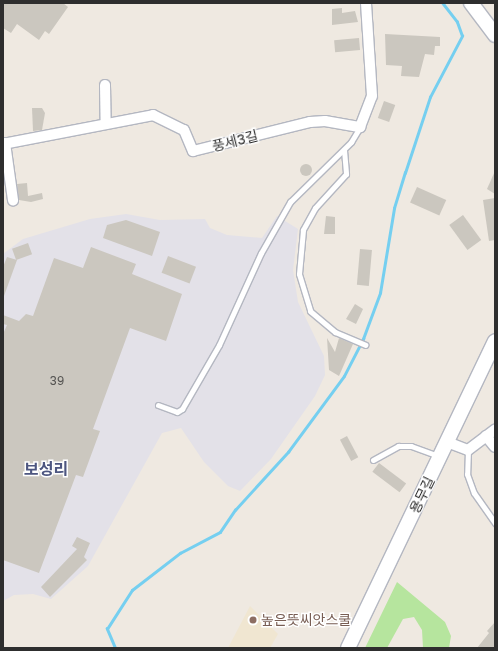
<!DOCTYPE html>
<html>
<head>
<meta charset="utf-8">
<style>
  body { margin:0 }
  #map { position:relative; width:498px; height:651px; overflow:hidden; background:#efe9e1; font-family:"Golos Text","Noto Sans KR",sans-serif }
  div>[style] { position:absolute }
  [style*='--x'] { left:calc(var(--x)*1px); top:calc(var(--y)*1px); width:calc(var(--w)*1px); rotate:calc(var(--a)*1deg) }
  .industrial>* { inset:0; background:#e3e1e8 }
  .education>* { inset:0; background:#f0e6d1 }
  .green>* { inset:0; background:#b6e59e }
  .stream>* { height:2.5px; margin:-1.25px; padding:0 1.25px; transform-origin:1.25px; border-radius:1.25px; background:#75cff0 }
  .building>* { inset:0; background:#cbc7bf; transform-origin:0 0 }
  .round { border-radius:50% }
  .roads { filter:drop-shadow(1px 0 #b4b7c1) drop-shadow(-1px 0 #b4b7c1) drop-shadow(0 1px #b4b7c1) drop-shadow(0 -1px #b4b7c1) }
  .lane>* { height:5px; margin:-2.5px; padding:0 2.5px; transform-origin:2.5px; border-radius:2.5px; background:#fff }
  .street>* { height:10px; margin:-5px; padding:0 5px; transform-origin:5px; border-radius:5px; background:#fff }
  .secondary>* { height:14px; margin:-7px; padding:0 7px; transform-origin:7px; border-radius:7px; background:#fff }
  .dots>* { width:11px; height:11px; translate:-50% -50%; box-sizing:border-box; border:2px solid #fff; border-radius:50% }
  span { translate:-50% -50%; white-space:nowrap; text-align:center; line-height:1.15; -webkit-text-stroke:3px #fff; paint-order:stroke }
  .number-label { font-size:12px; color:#555452 }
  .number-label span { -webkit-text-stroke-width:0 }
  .street-label { font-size:14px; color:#2e2e2e }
  .education-label { font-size:14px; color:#785e54 }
  .left { translate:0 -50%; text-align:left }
  .quarter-label { font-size:16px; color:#4d5680; font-weight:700 }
  .frame { position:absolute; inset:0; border:4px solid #2e2e2e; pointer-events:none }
</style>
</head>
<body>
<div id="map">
  <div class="industrial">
    <div style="clip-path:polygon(126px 214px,160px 220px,205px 219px,210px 228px,227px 235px,262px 238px,277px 216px,298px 229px,293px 270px,298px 302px,324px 356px,325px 375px,315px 396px,271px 459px,240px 491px,228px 486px,204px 462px,181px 428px,162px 433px,88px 566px,51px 599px,33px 594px,14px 595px,3px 601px,3px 254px,23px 239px,90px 219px)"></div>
  </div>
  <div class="education">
    <div style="clip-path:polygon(250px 606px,278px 634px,270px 648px,228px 648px)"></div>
  </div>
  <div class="green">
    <div style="clip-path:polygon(397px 582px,445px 622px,451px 636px,449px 648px,423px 648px,422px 630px,414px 617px,403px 619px,387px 648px,365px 648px)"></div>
  </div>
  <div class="stream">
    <div style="--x:115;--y:648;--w:21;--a:-113"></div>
    <div style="--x:107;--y:629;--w:46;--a:-57.3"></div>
    <div style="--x:132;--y:590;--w:61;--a:-37.6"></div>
    <div style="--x:180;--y:553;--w:45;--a:-27.7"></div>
    <div style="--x:220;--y:532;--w:27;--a:-56"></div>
    <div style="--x:235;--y:510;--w:79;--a:-47.6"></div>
    <div style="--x:288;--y:452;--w:94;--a:-53.6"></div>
    <div style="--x:344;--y:376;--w:42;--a:-62.8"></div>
    <div style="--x:363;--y:339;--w:49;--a:-69.7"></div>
    <div style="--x:380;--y:293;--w:86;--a:-80.6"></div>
    <div style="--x:394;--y:208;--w:37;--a:-73"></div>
    <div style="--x:405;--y:173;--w:80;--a:-71.8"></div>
    <div style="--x:430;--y:97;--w:69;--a:-62.3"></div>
    <div style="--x:462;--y:36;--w:15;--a:-110"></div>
    <div style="--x:457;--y:22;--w:24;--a:-128"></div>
  </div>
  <div class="building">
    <div style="clip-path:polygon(3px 3px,63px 3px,68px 7px,49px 34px,45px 31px,39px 40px,17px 24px,11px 33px,3px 28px)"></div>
    <div style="clip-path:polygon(342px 8px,342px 13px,355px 11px,358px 22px,332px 25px,332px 9px)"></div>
    <div style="clip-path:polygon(385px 34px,440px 37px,440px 46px,435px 46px,434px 55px,425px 54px,419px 77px,401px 76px,402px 66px,386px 65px)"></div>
    <div style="left:359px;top:38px;width:12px;height:25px;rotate:85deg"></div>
    <div style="left:384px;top:101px;width:12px;height:18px;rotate:20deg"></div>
    <div style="clip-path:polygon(32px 108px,42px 108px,45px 113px,42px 130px,33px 131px)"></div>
    <div class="round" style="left:300px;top:164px;width:12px;height:12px"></div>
    <div style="clip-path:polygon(495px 171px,495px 194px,487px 189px)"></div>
    <div style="clip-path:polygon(27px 183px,28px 196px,42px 193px,43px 199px,31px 202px,19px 200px,17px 184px)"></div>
    <div style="left:417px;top:187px;width:32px;height:17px;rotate:24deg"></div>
    <div style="clip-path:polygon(495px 198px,495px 240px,489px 241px,483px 200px)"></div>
    <div style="left:463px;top:215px;width:31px;height:17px;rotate:54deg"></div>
    <div style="clip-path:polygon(326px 216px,335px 217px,335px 234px,324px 234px)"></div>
    <div style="clip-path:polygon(126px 220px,160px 232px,152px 256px,103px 238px,107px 225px)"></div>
    <div style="left:28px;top:243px;width:12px;height:17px;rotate:70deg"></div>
    <div style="clip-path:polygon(91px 247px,136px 264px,132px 274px,182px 294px,166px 341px,130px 328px,93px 429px,100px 431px,83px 477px,76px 475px,39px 573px,3px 560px,3px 334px,7px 325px,3px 324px,3px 315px,19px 321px,26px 314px,33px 316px,54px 258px,83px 268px)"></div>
    <div style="left:360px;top:249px;width:12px;height:36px;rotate:5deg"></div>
    <div style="left:168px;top:256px;width:30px;height:18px;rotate:21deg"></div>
    <div style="clip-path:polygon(7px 257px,17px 260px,4px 296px,3px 267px)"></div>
    <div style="clip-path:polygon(355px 304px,363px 309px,356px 324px,346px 319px)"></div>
    <div style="clip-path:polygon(327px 338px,335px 352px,339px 338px,353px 344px,339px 376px,329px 370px)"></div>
    <div style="left:347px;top:436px;width:24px;height:8px;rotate:62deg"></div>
    <div style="left:379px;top:463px;width:34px;height:11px;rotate:37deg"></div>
    <div style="clip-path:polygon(77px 537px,90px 543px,84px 557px,87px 560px,50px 597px,41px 587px,77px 549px,72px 546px)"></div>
    <div style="clip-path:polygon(495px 622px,495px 648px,477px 648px,489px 633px,487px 631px)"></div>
  </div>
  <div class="roads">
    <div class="lane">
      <div style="--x:344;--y:150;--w:24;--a:85"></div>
      <div style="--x:346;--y:174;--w:46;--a:132.4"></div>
      <div style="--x:315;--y:208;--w:25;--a:119"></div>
      <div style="--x:303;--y:230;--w:44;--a:95.2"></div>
      <div style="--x:299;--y:274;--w:39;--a:73"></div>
      <div style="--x:310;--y:311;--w:33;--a:40"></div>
      <div style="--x:335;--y:332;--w:33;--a:23"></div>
      <div style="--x:158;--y:405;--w:20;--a:20"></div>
      <div style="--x:177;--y:412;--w:6;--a:-31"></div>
      <div style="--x:182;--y:409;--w:74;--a:-60"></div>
      <div style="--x:219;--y:345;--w:101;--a:-65.5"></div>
      <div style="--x:261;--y:253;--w:59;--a:-60.4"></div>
      <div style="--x:290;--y:202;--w:86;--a:-44.5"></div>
      <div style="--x:351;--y:142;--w:17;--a:-59"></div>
      <div style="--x:468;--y:450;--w:24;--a:92"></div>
      <div style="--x:467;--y:474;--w:20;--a:70"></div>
      <div style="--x:474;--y:493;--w:37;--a:55"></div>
      <div style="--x:373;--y:460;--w:29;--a:-29"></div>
      <div style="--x:398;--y:446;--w:13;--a:0"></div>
      <div style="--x:411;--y:446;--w:30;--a:20"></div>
    </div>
    <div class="street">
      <div style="--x:105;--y:85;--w:39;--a:89"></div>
      <div style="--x:5;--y:143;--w:58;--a:82"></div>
      <div style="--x:3;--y:144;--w:153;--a:-10.9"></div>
      <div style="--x:153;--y:115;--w:34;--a:26"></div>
      <div style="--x:184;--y:130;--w:23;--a:67"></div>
      <div style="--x:193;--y:151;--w:121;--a:-13.9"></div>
      <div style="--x:310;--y:122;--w:15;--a:-4"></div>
      <div style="--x:325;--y:121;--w:36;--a:10"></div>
      <div style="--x:360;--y:127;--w:33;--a:-69"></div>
      <div style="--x:372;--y:96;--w:93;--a:-93.7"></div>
      <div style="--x:486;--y:436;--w:14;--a:51"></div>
      <div style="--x:447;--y:442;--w:22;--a:21"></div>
      <div style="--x:468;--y:450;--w:34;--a:-37"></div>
    </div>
    <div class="secondary">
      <div style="--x:471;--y:3;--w:40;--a:53"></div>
      <div style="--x:348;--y:648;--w:340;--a:-64.4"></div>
    </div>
  </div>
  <div class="dots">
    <div style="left:253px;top:620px;background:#8d6e63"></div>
  </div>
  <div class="number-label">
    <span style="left:57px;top:381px">39</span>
  </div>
  <div class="street-label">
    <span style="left:235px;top:141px;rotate:-14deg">풍세3길</span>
    <span style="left:422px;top:495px;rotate:-64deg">용무길</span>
  </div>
  <div class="education-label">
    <span class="left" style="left:261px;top:620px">높은뜻씨앗스쿨</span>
  </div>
  <div class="quarter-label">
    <span style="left:46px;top:469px">보성리</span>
  </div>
  <div class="frame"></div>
</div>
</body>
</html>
